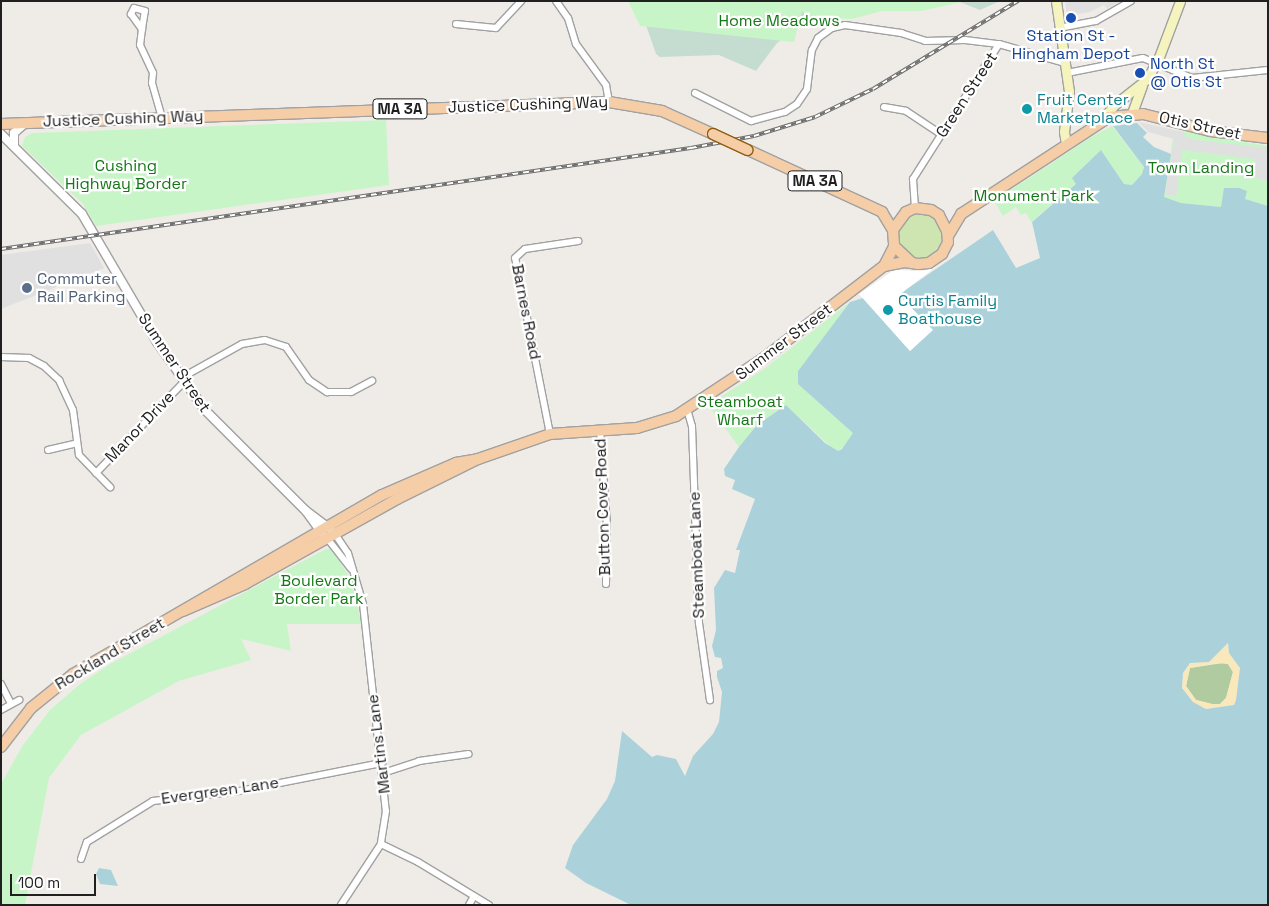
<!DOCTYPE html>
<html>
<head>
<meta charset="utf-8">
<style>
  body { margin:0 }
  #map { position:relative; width:1269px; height:906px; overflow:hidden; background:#efece7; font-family:"Space Grotesk",sans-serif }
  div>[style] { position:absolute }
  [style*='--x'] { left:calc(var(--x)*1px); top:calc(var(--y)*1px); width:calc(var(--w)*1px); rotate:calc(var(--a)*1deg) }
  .grass>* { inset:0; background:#cee5b1 }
  .round { border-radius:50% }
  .forest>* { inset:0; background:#afcb9f }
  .wetland>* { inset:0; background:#c5dcd0 }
  .sand>* { inset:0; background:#f9e8bb }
  .park>* { inset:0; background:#c8f5c8 }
  .parking>* { inset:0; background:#e0e0e0 }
  .water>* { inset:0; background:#abd2da }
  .pier>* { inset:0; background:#fff }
  .roads { filter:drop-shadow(1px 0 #a1a1a1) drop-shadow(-1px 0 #a1a1a1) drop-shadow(0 1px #a1a1a1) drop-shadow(0 -1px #a1a1a1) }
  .minor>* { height:6px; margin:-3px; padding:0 3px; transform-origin:3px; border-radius:3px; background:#fff }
  .tertiary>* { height:8px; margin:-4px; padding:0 4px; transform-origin:4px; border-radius:4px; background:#fff }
  .secondary>* { height:9px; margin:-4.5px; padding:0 4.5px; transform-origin:4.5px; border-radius:4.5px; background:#f5f4bf }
  .primary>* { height:10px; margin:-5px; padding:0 5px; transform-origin:5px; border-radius:5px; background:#f5cda7 }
  .rail>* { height:4px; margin-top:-2px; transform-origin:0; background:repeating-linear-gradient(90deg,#fff 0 5.5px,#6e6e6e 0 11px); box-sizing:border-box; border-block:1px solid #6e6e6e }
  .bridges { filter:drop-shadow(1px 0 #8f5b0c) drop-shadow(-1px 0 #8f5b0c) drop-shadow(0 1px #8f5b0c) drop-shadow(0 -1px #8f5b0c) }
  .primary-bridge>* { height:10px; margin:-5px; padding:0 5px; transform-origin:5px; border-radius:5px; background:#f5cda7 }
  .dots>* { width:14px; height:14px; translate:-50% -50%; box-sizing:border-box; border:2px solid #fff; border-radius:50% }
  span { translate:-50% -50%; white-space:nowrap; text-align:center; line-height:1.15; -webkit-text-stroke:4.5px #fff; paint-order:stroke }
  .shield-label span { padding:1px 4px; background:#fff; border:1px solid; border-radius:4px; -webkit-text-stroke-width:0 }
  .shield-label { font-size:15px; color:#202020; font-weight:700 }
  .park-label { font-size:16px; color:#147716 }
  .transit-label { font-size:16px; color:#164399 }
  .left { translate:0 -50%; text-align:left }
  .street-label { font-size:16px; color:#202020 }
  .culture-label { font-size:16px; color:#0d838f }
  .service-label { font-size:16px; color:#4e5e75 }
  .frame { position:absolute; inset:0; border:2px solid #202020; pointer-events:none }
  .scale { position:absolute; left:10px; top:874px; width:86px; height:22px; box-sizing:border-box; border:2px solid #202020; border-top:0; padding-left:6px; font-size:15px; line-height:18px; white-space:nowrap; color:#202020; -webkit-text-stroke:4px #fff; paint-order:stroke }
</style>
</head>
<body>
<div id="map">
  <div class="grass">
    <div class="round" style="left:899px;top:214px;width:44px;height:44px"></div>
  </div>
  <div class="forest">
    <div style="clip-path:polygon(1223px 663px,1228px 664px,1233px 672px,1226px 698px,1220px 704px,1212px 704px,1196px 700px,1186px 686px,1190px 668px)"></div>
  </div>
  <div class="wetland">
    <div style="clip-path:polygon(630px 1px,1000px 1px,980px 10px,960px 2px,818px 14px,777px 43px,756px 71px,719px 55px,660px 57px,656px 54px,641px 11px)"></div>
  </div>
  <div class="sand">
    <div style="clip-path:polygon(evenodd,1227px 643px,1229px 653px,1240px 668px,1236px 700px,1234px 705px,1206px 709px,1193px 702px,1182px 688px,1183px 673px,1190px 663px,1220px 651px,1227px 643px,1217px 663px,1228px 664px,1233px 672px,1226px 698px,1220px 704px,1212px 704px,1196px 700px,1186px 686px,1190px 668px,1217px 663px)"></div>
  </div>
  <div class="park">
    <div style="clip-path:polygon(628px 1px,966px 1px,922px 11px,882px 11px,852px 19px,809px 17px,802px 11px,794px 42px,640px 26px)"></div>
    <div style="clip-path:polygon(386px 120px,389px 185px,96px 226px,83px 204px,22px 146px,25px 137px,32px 133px)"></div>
    <div style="clip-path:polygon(1112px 126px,1144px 167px,1142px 174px,1132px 185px,1124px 184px,1101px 150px,1077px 184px,1031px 222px,1026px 213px,1021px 215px,1016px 207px,1003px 216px,994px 201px,1091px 137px)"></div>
    <div style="clip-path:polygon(1174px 130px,1268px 146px,1268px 206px,1245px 199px,1221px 207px,1181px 203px,1164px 197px)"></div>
    <div style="clip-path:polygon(850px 302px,798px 371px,798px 384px,848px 425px,854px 433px,847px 444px,838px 451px,833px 449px,786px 405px,757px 425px,739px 447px,708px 405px,764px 369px)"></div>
    <div style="clip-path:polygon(326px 549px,332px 549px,350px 578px,362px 624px,287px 624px,291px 651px,241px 639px,251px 660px,179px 681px,81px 735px,49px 778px,25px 905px,1px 905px,1px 784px,23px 745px,50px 710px,80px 684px,110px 664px)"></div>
  </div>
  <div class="parking">
    <div style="clip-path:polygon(1065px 1px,1120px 1px,1107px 9px,1104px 5px,1090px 12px,1067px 16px)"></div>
    <div style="clip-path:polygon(1139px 122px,1183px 132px,1184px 136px,1195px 140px,1268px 148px,1268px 185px,1267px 181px,1253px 177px,1255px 159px,1182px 150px,1176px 197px,1165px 194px,1174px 139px,1148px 132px)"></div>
    <div style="clip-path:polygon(90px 243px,104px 268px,1px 309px,1px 255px)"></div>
  </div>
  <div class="water">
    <div style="clip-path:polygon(evenodd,1137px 123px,1147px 133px,1143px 137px,1154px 147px,1171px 154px,1164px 197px,1181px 203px,1221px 207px,1224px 188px,1239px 188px,1247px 191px,1245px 199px,1268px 206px,1268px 905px,631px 905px,586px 883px,565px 868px,573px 845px,607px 799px,615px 781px,622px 731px,652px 757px,657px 755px,676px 759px,685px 776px,693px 756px,713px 734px,719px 722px,722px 692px,717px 677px,717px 671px,723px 668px,721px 658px,715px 657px,712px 646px,716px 630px,714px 588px,725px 570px,735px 573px,740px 550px,736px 550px,755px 499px,732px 489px,735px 480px,725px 476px,724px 469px,739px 447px,757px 425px,786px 405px,825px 443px,838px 451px,842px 449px,853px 433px,798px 384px,798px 371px,850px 302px,863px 298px,910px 351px,932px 330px,898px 295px,993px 230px,1016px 268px,1040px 258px,1032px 222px,1076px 184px,1072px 178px,1101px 150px,1124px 184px,1132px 185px,1142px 174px,1144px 167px,1113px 126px,1137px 123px,1228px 643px,1229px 653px,1240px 668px,1236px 700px,1234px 705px,1206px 709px,1193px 702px,1182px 688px,1183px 673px,1190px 663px,1209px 662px,1228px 643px)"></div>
    <div style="clip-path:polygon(99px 868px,111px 870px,118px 886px,100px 884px,96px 874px)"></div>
  </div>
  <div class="pier">
    <div style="clip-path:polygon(937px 266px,899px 295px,933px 330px,910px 351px,859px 294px,894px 270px,922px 271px)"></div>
  </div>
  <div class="roads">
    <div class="minor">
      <div style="--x:556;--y:1;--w:21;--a:55"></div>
      <div style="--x:568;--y:18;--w:27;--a:73"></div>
      <div style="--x:576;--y:44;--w:51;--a:53.8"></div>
      <div style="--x:606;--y:85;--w:17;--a:80"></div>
      <div style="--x:456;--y:24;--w:40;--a:5.7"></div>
      <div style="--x:496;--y:28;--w:37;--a:-47"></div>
      <div style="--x:1059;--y:28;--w:38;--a:-11"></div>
      <div style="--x:1096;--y:21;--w:40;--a:-29.7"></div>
      <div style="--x:142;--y:29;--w:18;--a:-81"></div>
      <div style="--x:145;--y:11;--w:11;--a:-165"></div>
      <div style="--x:134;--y:8;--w:7;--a:117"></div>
      <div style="--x:131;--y:14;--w:19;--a:54"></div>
      <div style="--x:142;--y:29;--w:16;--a:97"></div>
      <div style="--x:140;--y:45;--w:31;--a:65"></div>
      <div style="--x:153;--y:73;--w:10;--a:96"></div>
      <div style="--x:152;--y:83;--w:36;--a:74"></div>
      <div style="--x:1067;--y:73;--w:77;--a:-11.2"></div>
      <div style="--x:1143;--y:58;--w:53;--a:22.2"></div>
      <div style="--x:1192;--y:78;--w:76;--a:-6"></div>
      <div style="--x:695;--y:93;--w:63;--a:26.6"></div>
      <div style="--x:751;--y:121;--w:35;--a:-15"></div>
      <div style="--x:785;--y:112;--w:14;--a:-34"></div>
      <div style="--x:797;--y:104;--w:18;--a:-56"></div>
      <div style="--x:807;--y:89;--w:39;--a:-83"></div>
      <div style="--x:812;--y:50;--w:13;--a:-63"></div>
      <div style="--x:818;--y:38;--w:17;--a:-36"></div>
      <div style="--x:832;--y:28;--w:13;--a:-13"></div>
      <div style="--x:845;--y:25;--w:57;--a:8.1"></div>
      <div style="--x:901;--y:33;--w:25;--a:18"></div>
      <div style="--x:925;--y:41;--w:40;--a:-1.4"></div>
      <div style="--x:965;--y:40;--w:34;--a:7"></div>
      <div style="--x:999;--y:44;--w:69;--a:16.1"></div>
      <div style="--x:884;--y:107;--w:22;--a:10"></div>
      <div style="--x:906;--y:111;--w:43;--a:33.7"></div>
      <div style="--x:915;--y:208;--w:29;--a:-94"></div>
      <div style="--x:913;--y:179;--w:160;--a:-57.5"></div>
      <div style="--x:1;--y:357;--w:28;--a:2"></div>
      <div style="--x:29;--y:358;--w:17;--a:28"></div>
      <div style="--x:44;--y:366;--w:21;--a:43"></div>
      <div style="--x:59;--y:380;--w:33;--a:65"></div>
      <div style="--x:73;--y:410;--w:45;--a:82.4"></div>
      <div style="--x:79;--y:455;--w:45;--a:45.9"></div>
      <div style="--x:181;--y:378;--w:70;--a:-29.1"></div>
      <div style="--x:242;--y:344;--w:23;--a:-10"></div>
      <div style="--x:265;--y:340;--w:22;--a:18"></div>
      <div style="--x:286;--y:347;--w:40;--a:55.1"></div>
      <div style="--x:309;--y:380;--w:22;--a:34"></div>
      <div style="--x:327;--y:392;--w:24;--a:0"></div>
      <div style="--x:351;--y:392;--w:24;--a:-28"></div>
      <div style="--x:687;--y:409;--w:18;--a:74"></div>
      <div style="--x:692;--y:426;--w:197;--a:88"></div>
      <div style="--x:699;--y:623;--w:78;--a:81.9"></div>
      <div style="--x:600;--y:430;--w:96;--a:85.8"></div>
      <div style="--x:607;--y:526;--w:58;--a:91"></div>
      <div style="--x:550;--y:434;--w:179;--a:-101.2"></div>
      <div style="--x:515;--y:258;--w:13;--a:-42"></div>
      <div style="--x:525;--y:249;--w:54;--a:-8.6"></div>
      <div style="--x:48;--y:450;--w:28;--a:-13"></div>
      <div style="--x:96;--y:473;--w:127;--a:-46"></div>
      <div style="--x:335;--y:534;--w:23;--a:56"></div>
      <div style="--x:348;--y:553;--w:53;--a:73.6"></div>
      <div style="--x:363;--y:604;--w:208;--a:83.7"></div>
      <div style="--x:386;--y:811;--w:33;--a:99"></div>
      <div style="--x:381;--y:844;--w:73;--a:123.3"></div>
      <div style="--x:327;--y:538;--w:39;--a:52"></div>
      <div style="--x:1;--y:684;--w:22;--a:63"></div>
      <div style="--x:1;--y:710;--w:21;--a:-29"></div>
      <div style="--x:383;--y:773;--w:38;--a:-18"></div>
      <div style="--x:419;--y:761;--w:50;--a:-8"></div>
      <div style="--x:381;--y:844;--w:41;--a:25.9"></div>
      <div style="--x:418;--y:862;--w:83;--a:31.2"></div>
      <div style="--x:81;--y:859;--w:18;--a:-71"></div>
      <div style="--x:87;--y:842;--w:78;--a:-31.8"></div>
      <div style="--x:153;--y:801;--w:87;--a:-6.6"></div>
      <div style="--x:239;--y:791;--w:146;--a:-11.1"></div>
      <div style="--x:469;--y:905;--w:10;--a:-61"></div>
    </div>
    <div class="tertiary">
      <div style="--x:1;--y:134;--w:114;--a:44.6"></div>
      <div style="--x:82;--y:214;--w:148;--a:59.6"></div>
      <div style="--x:157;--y:342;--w:83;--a:54.8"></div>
      <div style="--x:205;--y:410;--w:143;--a:45"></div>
      <div style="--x:306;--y:511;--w:27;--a:54"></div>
      <div style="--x:14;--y:145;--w:12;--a:-90"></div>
      <div style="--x:14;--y:133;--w:15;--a:-42"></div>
      <div style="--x:306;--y:511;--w:30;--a:37"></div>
    </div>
    <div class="secondary">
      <div style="--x:1056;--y:1;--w:91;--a:81.8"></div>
      <div style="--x:1069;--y:91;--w:41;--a:97"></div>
      <div style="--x:1064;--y:132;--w:11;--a:80"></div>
      <div style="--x:1132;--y:113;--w:29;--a:-70"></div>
      <div style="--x:1102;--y:120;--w:19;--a:-51"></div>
      <div style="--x:1114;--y:105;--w:42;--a:-38.2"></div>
      <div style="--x:1147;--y:79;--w:25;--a:-61"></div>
      <div style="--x:1159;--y:57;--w:60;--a:-69.4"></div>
    </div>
    <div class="primary">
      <div style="--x:1;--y:124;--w:608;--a:-2.07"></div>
      <div style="--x:609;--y:102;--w:54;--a:9.6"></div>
      <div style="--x:662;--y:111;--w:56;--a:24.3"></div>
      <div style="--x:748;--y:150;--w:148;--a:24.8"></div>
      <div style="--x:882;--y:212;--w:21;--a:59"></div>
      <div style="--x:948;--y:236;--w:26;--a:-59"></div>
      <div style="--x:961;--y:214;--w:177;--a:-33.2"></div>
      <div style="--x:1109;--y:117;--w:34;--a:-5"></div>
      <div style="--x:1143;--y:114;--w:69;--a:14.2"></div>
      <div style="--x:1210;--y:131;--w:58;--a:6.9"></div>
      <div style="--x:884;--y:266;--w:21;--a:-11"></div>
      <div style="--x:905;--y:262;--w:13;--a:9"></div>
      <div style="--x:918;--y:264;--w:11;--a:-5"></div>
      <div style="--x:929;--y:263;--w:16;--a:-35"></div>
      <div style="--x:942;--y:254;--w:13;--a:-63"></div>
      <div style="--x:948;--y:242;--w:11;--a:-95"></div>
      <div style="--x:947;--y:231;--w:18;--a:-117"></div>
      <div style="--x:939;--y:215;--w:9;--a:-148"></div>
      <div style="--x:931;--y:210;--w:16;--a:-173"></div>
      <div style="--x:915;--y:208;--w:10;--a:156"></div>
      <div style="--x:906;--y:212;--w:22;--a:126"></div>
      <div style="--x:893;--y:230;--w:16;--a:86"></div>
      <div style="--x:894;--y:246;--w:25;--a:43"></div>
      <div style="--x:183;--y:611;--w:68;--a:-23.5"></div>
      <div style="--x:245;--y:584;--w:174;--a:-29.2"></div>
      <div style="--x:397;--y:499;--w:90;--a:-26.3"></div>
      <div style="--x:478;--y:459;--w:76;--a:-19.1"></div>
      <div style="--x:550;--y:434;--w:87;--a:-3.9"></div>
      <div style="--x:637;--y:428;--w:41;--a:-17.1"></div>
      <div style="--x:676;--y:416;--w:105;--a:-33.4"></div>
      <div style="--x:764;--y:358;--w:151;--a:-37.5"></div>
      <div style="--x:884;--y:266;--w:22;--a:-63"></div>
      <div style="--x:1;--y:747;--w:49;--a:-52.4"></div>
      <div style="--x:31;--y:708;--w:54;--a:-39"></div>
      <div style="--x:73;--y:674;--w:357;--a:-30.1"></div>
      <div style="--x:382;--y:495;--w:81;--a:-23.4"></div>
      <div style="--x:456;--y:463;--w:22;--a:-10"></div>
    </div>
  </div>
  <div class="rail">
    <div style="--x:1;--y:249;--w:697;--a:-8.33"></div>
    <div style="--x:691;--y:148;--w:64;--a:-10.8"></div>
    <div style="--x:754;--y:136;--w:64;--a:-17.3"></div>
    <div style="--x:815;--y:117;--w:64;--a:-25.8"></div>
    <div style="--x:873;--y:89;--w:170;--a:-31.3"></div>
  </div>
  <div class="bridges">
    <div class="primary-bridge">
      <div style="--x:713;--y:134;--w:38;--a:25"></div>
    </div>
  </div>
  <div class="dots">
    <div style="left:1071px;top:18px;background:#1a4fb4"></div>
    <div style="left:1140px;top:73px;background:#1a4fb4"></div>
    <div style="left:1027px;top:109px;background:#0f9aa8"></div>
    <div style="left:27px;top:288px;background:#5c6f8a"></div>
    <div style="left:888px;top:310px;background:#0f9aa8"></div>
  </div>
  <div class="shield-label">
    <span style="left:400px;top:109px">MA 3A</span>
    <span style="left:815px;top:181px">MA 3A</span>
  </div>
  <div class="park-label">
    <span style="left:779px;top:21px">Home Meadows</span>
    <span style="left:126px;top:175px">Cushing<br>Highway Border</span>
    <span style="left:1201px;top:168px">Town Landing</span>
    <span style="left:1034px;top:196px">Monument Park</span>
    <span style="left:740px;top:411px">Steamboat<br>Wharf</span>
    <span style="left:319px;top:590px">Boulevard<br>Border Park</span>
  </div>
  <div class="transit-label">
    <span style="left:1071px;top:45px">Station St -<br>Hingham Depot</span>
    <span class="left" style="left:1150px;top:73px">North St<br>@ Otis St</span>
  </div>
  <div class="street-label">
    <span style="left:967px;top:95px;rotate:-57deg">Green Street</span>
    <span style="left:528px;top:105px;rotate:-2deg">Justice Cushing Way</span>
    <span style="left:123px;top:119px;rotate:-2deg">Justice Cushing Way</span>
    <span style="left:1200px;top:126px;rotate:12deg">Otis Street</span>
    <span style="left:526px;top:312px;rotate:79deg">Barnes Road</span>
    <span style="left:784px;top:342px;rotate:-37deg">Summer Street</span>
    <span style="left:174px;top:363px;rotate:56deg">Summer Street</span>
    <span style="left:140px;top:427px;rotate:-46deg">Manor Drive</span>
    <span style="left:603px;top:507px;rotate:-92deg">Button Cove Road</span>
    <span style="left:697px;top:555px;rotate:-92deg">Steamboat Lane</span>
    <span style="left:110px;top:654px;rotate:-31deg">Rockland Street</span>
    <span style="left:379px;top:744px;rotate:-97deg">Martins Lane</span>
    <span style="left:220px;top:791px;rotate:-8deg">Evergreen Lane</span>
  </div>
  <div class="culture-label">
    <span class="left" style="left:1037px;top:109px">Fruit Center<br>Marketplace</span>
    <span class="left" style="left:898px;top:310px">Curtis Family<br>Boathouse</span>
  </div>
  <div class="service-label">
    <span class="left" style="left:37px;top:288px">Commuter<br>Rail Parking</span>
  </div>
  <div class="frame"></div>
  <div class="scale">100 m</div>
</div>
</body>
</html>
